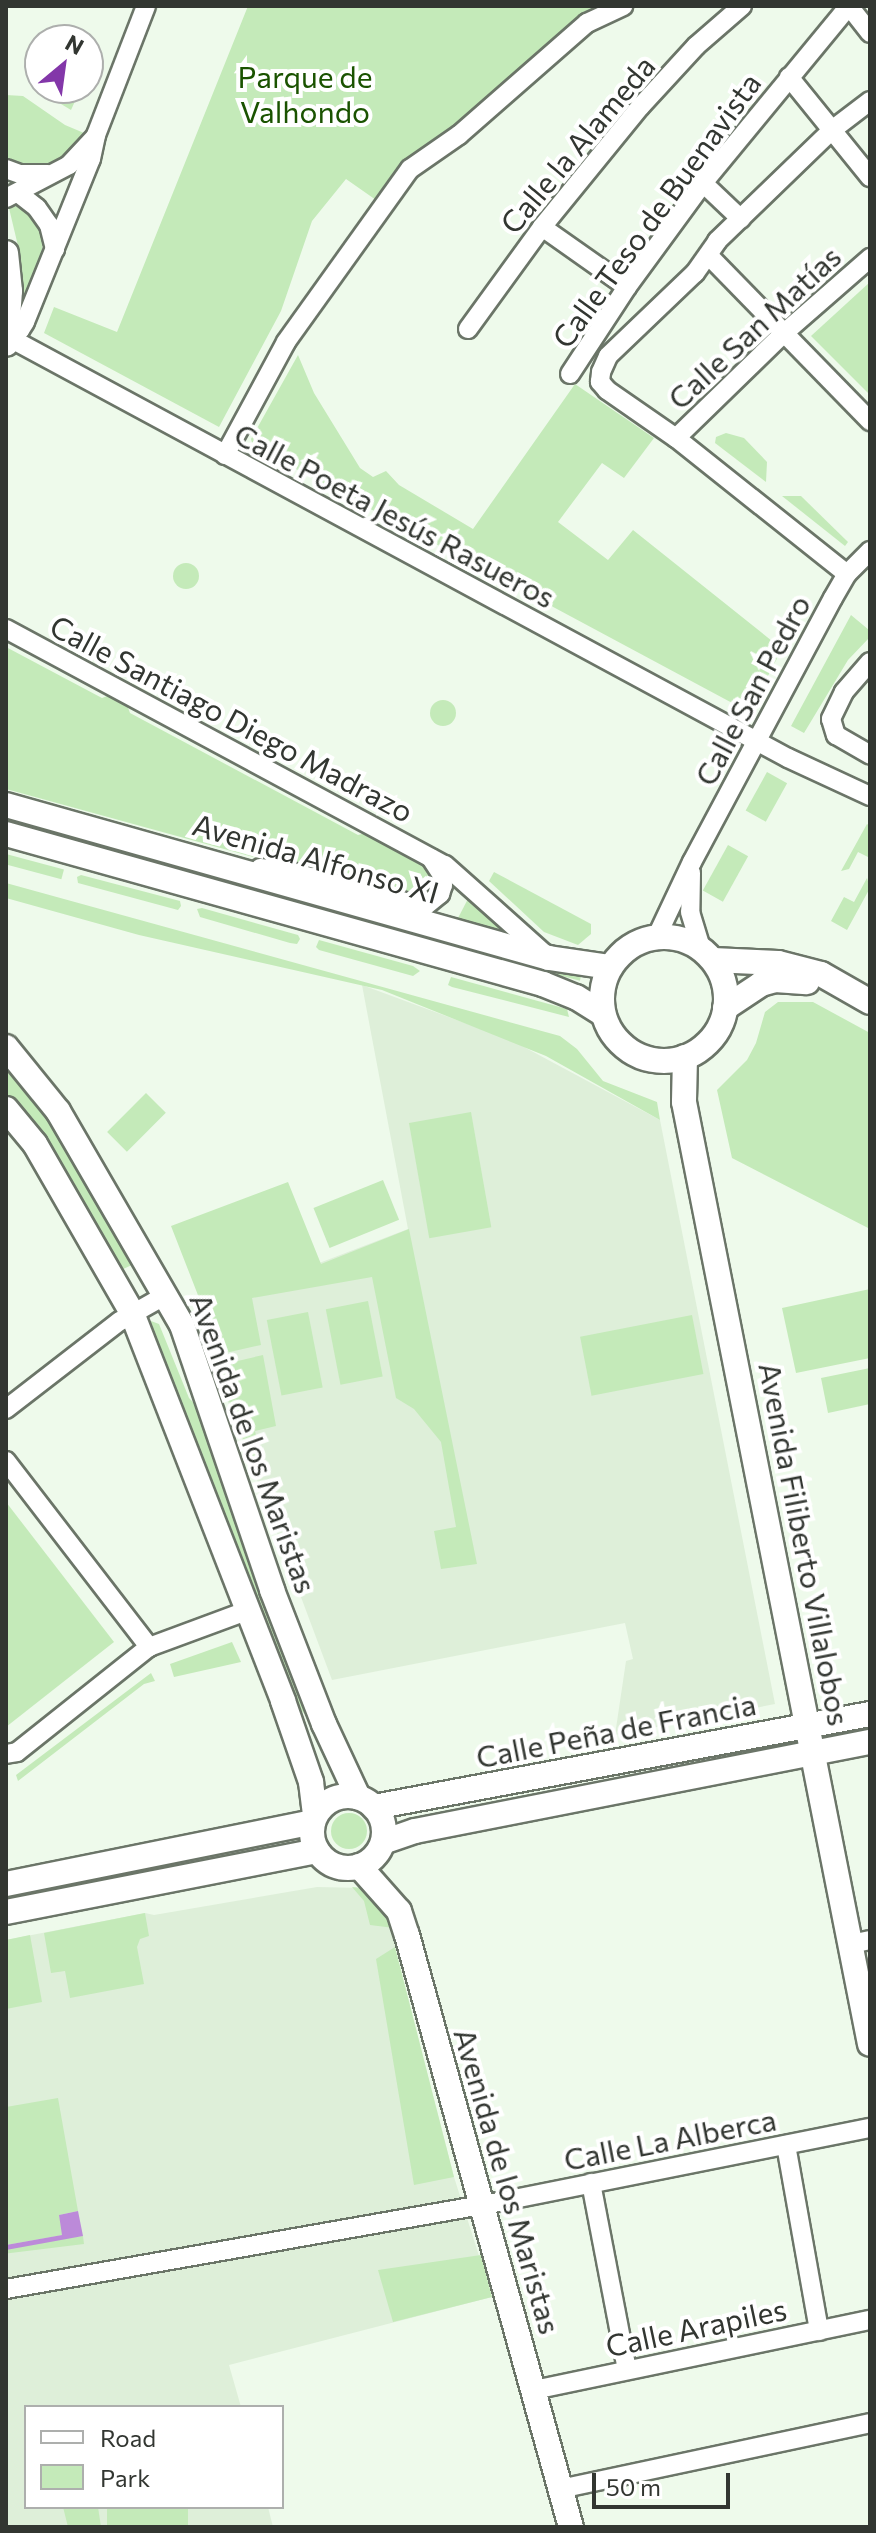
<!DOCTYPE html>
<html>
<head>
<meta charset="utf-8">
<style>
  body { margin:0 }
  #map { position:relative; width:876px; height:2533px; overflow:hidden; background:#eefaeb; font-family:Commissioner,sans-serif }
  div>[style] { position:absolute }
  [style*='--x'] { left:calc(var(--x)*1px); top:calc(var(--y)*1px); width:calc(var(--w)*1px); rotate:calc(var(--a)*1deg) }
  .built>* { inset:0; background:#deefd9 }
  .green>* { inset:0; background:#c4eab9; transform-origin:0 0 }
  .round { border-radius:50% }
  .water>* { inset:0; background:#bc8ad9 }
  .roads { filter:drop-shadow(2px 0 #6b7568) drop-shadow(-2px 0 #6b7568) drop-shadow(0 2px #6b7568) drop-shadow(0 -2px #6b7568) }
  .minor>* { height:18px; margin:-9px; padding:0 9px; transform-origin:9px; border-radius:9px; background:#fff }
  .major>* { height:24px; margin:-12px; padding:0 12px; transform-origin:12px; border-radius:12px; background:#fff }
  .major>.ring { margin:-12px; padding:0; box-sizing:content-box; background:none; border:24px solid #fff; border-radius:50% }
  span { translate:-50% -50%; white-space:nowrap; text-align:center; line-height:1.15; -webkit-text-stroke:8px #fff; paint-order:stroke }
  .park-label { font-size:30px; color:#1a5300 }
  .street-label { font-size:30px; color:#323631 }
  .frame { position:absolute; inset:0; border:8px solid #323631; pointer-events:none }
  .legend { position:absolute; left:24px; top:2405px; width:260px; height:104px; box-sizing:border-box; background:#fff; border:2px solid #adafad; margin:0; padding:10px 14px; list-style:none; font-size:24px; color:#323631 }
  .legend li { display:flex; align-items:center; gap:16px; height:40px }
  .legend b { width:40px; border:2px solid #adafad }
  .north { position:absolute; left:24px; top:24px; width:80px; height:80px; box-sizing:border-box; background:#fff; border:2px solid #adafad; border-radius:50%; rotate:29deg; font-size:22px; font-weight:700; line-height:32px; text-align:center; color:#323631 }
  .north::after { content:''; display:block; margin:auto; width:28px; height:36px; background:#8337a9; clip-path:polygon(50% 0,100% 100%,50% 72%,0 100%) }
  .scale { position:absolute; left:592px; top:2473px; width:138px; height:36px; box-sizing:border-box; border:4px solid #323631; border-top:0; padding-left:10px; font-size:24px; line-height:28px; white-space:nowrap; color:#323631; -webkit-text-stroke:6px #fff; paint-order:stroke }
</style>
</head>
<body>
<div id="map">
  <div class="built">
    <div style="clip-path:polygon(362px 985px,511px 1040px,660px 1120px,775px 1704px,615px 1735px,626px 1661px,633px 1659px,625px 1623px,332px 1680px,194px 1311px,408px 1229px)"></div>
    <div style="clip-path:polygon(317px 1887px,362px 1888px,385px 1909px,400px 1946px,395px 1948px,454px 2177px,492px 2297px,229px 2365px,241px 2407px,26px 2407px,26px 2507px,268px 2507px,273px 2527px,6px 2527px,6px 1940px,145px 1913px,154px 1915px)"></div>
  </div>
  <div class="green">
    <div style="clip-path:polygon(248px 6px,607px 6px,457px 130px,433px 139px,376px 200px,346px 179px,312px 221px,281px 311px,219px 427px,44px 333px,54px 307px,117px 332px)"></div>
    <div style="clip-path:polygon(46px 88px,81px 88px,71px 110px,56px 101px)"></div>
    <div style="clip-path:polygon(6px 95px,23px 96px,65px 125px,84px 133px,67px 154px,50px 164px,38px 166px,8px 161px)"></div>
    <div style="clip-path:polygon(16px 206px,35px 218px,43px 243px,41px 257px,19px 308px,18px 246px,9px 208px)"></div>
    <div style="clip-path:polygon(870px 282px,870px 395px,811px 336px)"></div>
    <div style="clip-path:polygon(298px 355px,314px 393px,360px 468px,373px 477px,386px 471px,399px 485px,473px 529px,575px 384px,654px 438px,624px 478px,602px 463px,558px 522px,608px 560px,633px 530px,782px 649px,749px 712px,253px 446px,251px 439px)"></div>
    <div style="clip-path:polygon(726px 433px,744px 438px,767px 462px,766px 482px,715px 443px,716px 437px)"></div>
    <div style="clip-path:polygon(782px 496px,801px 496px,848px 542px,845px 546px)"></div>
    <div class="round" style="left:173px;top:563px;width:26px;height:26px"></div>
    <div style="clip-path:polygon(851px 615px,869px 630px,869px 638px,848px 660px,804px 733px,791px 726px)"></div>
    <div style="clip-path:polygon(6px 647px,102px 698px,110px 695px,127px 705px,130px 713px,358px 835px,366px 833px,427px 866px,435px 879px,433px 888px,428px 896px,414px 901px,6px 789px)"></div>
    <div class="round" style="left:430px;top:700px;width:26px;height:26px"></div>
    <div style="left:767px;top:772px;width:23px;height:44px;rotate:29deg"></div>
    <div style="left:6px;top:816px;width:447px;height:7px;rotate:15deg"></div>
    <div style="clip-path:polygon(867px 824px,870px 826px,870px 858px,858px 852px,849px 869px,841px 871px)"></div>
    <div style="left:728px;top:845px;width:23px;height:52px;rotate:29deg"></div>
    <div style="left:6px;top:854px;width:60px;height:10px;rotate:15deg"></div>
    <div style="clip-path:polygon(494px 872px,591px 924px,591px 934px,578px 945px,544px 932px,489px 881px)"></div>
    <div style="clip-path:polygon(81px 875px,180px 901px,181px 906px,178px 910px,78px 883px,77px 877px)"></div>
    <div style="clip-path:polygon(867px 878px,870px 888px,847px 930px,831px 921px,844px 897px,854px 902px)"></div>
    <div style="clip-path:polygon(6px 883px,560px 1036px,577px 1049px,603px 1081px,657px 1102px,660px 1120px,546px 1056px,382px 990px,139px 935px,6px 898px)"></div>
    <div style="clip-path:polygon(471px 893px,509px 934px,457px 920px)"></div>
    <div style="clip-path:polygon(202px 908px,298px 935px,300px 939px,297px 944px,290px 943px,200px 917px,197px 909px)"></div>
    <div style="clip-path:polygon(319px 940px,413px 966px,420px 971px,413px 976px,319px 950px,316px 947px)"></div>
    <div style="left:451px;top:940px;width:135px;height:6px;rotate:15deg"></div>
    <div style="clip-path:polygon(451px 977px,567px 1009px,569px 1017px,452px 987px,448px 985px)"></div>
    <div style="clip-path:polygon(778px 1002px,813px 1002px,870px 1033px,870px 1229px,732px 1158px,717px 1090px,747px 1060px,756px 1043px,765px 1012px)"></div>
    <div style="clip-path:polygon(6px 1062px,52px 1122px,134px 1264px,119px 1271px,41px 1136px,6px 1094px)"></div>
    <div style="left:146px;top:1093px;width:28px;height:55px;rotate:45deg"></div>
    <div style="left:471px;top:1112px;width:117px;height:63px;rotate:80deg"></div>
    <div style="left:383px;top:1180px;width:43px;height:75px;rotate:68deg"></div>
    <div style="clip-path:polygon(288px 1182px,321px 1264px,409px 1229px,477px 1564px,441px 1569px,434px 1531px,456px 1527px,441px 1442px,414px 1409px,396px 1398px,372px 1277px,252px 1298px,261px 1345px,212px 1356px,194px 1311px,203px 1308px,171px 1226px)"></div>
    <div style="clip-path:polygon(870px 1289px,870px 1358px,796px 1373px,782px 1308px)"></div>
    <div style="left:368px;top:1301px;width:77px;height:43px;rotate:79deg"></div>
    <div style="left:308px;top:1312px;width:77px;height:42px;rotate:79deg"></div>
    <div style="left:692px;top:1315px;width:60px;height:114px;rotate:79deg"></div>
    <div style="clip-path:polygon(151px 1321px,159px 1324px,189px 1398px,198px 1407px,311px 1721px,299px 1708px,285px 1677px,149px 1327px)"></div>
    <div style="clip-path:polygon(263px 1355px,276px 1426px,255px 1431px,259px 1449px,252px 1462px,216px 1366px)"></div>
    <div style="clip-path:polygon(870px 1368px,870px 1404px,828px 1413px,821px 1378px)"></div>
    <div style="clip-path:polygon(6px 1502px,114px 1642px,6px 1727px)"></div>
    <div style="clip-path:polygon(232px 1642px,241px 1662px,174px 1677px,170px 1664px)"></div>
    <div style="clip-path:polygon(151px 1673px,155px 1681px,144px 1684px,18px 1781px,16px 1775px)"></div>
    <div class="round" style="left:331px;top:1813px;width:36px;height:36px"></div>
    <div style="clip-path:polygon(352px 1887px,362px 1888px,385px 1909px,394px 1928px,370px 1925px,364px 1901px)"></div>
    <div style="clip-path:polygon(145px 1913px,149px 1936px,140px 1939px,137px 1947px,144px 1984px,70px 1998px,65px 1971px,51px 1973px,44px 1933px)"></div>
    <div style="clip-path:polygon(30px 1935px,42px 2002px,6px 2009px,6px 1940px)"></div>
    <div style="clip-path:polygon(395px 1947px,454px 2177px,414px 2185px,376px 1959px)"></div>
    <div style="clip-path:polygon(58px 2098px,78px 2211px,59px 2215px,63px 2235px,6px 2245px,6px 2107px)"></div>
    <div style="left:83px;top:2236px;width:8px;height:78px;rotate:83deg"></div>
    <div style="clip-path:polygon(481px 2255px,492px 2297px,393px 2322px,378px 2270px)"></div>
    <div style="clip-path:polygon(63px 2507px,98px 2507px,101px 2527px,68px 2527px)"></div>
    <div style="left:107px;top:2507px;width:81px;height:20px"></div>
  </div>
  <div class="water">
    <div style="clip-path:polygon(78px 2211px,83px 2236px,6px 2250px,6px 2245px,62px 2235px,59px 2215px)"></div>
  </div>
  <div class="roads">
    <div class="minor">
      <div style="--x:849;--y:6;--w:34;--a:52"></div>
      <div style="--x:789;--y:77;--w:129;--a:51"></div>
      <div style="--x:6;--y:169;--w:15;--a:20"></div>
      <div style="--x:20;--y:174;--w:28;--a:0"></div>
      <div style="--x:703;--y:183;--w:52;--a:43.5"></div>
      <div style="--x:18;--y:193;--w:24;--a:38"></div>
      <div style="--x:37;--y:208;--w:21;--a:55"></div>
      <div style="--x:49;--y:225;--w:25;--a:76"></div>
      <div style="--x:6;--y:198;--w:71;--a:-27.6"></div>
      <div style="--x:69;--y:165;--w:37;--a:-47"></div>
      <div style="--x:542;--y:227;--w:104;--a:35.2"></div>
      <div style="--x:709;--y:256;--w:231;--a:45.7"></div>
      <div style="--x:468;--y:329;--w:126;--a:-54"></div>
      <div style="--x:542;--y:227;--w:155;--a:-50.8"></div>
      <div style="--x:640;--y:107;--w:83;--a:-47.4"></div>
      <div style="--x:696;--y:46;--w:61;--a:-41"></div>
      <div style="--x:8;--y:337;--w:886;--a:28.36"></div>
      <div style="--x:788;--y:758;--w:90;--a:24.9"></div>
      <div style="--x:8;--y:337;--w:14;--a:-30"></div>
      <div style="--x:20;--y:330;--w:9;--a:-58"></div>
      <div style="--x:25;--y:322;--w:176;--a:-68"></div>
      <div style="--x:91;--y:159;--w:25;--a:-78"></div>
      <div style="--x:96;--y:135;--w:138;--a:-68.8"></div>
      <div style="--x:570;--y:374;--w:104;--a:-56.8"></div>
      <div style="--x:627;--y:287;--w:129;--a:-53.8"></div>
      <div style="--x:703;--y:183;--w:229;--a:-50.5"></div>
      <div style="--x:676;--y:438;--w:149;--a:-44.2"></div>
      <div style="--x:783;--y:334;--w:116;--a:-41.1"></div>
      <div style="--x:225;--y:455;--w:128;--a:-61.6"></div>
      <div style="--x:286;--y:342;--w:213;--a:-54.4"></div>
      <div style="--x:410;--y:169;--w:60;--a:-34.8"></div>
      <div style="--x:459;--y:135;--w:170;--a:-41.2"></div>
      <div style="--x:587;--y:23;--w:40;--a:-25"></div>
      <div style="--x:847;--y:574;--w:218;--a:-141.5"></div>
      <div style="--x:676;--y:438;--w:84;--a:-145.2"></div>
      <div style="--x:607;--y:390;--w:11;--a:-131"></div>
      <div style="--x:600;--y:382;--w:10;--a:-84"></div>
      <div style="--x:601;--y:372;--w:17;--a:-66"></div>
      <div style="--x:608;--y:356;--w:120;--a:-43.7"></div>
      <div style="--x:695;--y:273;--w:39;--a:-55"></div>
      <div style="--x:717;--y:241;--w:160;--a:-44"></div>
      <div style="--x:832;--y:130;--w:48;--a:-37.3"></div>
      <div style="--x:6;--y:629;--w:498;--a:28.3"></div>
      <div style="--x:445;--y:865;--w:137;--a:41.7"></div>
      <div style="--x:870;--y:662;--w:40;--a:131"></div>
      <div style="--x:844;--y:692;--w:30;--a:116"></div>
      <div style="--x:831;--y:719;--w:17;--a:73"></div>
      <div style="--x:836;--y:735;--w:39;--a:30"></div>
      <div style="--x:260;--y:868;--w:31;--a:7"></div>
      <div style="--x:291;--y:872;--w:138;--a:14.7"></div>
      <div style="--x:424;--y:907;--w:21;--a:-39"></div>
      <div style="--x:440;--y:894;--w:9;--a:-72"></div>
      <div style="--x:443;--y:885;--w:10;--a:-96"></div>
      <div style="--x:442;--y:875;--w:20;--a:-123"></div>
      <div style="--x:691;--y:873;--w:39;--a:91"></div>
      <div style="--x:690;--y:912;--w:38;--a:73"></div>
      <div style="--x:656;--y:938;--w:84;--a:-64.7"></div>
      <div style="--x:692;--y:862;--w:299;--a:-61.9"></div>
      <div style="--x:833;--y:598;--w:28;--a:-60"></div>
      <div style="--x:847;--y:574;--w:33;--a:-45"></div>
      <div style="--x:6;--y:1409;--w:144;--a:-37.7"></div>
      <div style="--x:120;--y:1321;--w:53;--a:-29.5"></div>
      <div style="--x:6;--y:1461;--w:235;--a:52.4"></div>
      <div style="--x:6;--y:1754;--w:11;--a:-10"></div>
      <div style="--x:17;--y:1752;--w:169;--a:-38.5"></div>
      <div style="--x:149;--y:1647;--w:107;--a:-20.3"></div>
      <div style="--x:851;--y:1944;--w:19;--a:-12"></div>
      <div style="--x:786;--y:2145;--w:189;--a:79.9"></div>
      <div style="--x:591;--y:2183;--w:190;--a:79.1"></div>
      <div style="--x:6;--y:2289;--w:501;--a:-10.01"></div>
      <div style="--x:499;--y:2202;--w:378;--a:-11.3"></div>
      <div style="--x:534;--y:2390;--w:343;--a:-11.8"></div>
      <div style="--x:560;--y:2489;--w:317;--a:-12"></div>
    </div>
    <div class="major">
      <div style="--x:6;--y:253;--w:38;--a:84"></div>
      <div style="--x:10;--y:291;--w:53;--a:94.3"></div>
      <div style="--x:6;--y:805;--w:564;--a:15.74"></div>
      <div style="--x:549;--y:958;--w:62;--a:8.4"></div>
      <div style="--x:6;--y:834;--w:558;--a:15.61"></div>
      <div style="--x:543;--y:984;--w:35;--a:22"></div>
      <div style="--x:576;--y:997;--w:32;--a:32"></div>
      <div class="ring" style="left:602px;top:937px;width:100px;height:100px"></div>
      <div style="--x:713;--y:960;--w:65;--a:2.6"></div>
      <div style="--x:778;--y:963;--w:44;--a:14.3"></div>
      <div style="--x:821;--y:974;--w:56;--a:29.7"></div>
      <div style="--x:725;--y:1008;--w:43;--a:-33.7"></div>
      <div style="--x:761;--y:984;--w:15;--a:-16"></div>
      <div style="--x:775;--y:980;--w:32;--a:4"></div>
      <div style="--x:6;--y:1047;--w:82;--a:50.9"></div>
      <div style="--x:58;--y:1111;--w:247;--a:59.9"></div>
      <div style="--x:182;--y:1325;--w:280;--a:71.2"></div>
      <div style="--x:272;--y:1590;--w:144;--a:68.8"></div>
      <div style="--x:324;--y:1724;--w:81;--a:65"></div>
      <div style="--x:685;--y:1057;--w:45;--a:91.3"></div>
      <div style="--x:684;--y:1102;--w:960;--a:78.83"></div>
      <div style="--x:6;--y:1109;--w:45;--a:50.4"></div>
      <div style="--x:35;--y:1144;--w:195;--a:60.1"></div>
      <div style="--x:132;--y:1313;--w:416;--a:68.7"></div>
      <div style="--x:283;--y:1701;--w:86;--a:70.9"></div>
      <div style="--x:311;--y:1782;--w:34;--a:83"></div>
      <div class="ring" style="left:312px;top:1796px;width:48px;height:48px"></div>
      <div style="--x:374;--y:1807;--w:505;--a:-10.62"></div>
      <div style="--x:383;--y:1842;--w:34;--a:-19"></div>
      <div style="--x:415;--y:1831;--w:464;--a:-11.1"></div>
      <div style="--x:359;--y:1866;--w:60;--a:48.4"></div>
      <div style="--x:399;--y:1911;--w:25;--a:72"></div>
      <div style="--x:407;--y:1935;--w:614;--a:74.52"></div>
      <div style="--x:6;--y:1884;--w:313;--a:-11.4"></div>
      <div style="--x:6;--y:1912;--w:317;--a:-11.1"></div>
    </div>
  </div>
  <div class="park-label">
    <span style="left:305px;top:93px">Parque de<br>Valhondo</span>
  </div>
  <div class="street-label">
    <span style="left:577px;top:144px;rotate:-50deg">Calle la Alameda</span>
    <span style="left:656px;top:210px;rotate:-54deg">Calle Teso de Buenavista</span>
    <span style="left:754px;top:327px;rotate:-43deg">Calle San Matías</span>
    <span style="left:395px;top:515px;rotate:28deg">Calle Poeta Jesús Rasueros</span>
    <span style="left:752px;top:690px;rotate:-62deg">Calle San Pedro</span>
    <span style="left:232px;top:718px;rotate:28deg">Calle Santiago Diego Madrazo</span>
    <span style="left:316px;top:858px;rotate:16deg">Avenida Alfonso XI</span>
    <span style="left:254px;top:1443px;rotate:70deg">Avenida de los Maristas</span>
    <span style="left:805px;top:1544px;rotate:79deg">Avenida Filiberto Villalobos</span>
    <span style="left:616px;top:1730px;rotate:-11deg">Calle Peña de Francia</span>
    <span style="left:670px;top:2139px;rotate:-11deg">Calle La Alberca</span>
    <span style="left:508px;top:2181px;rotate:74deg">Avenida de los Maristas</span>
    <span style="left:696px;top:2327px;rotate:-12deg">Calle Arapiles</span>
  </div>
  <div class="frame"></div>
  <ul class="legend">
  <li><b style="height:10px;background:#fff"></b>Road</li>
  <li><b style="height:22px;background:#c4eab9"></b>Park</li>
  </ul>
  <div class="north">N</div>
  <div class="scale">50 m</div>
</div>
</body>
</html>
